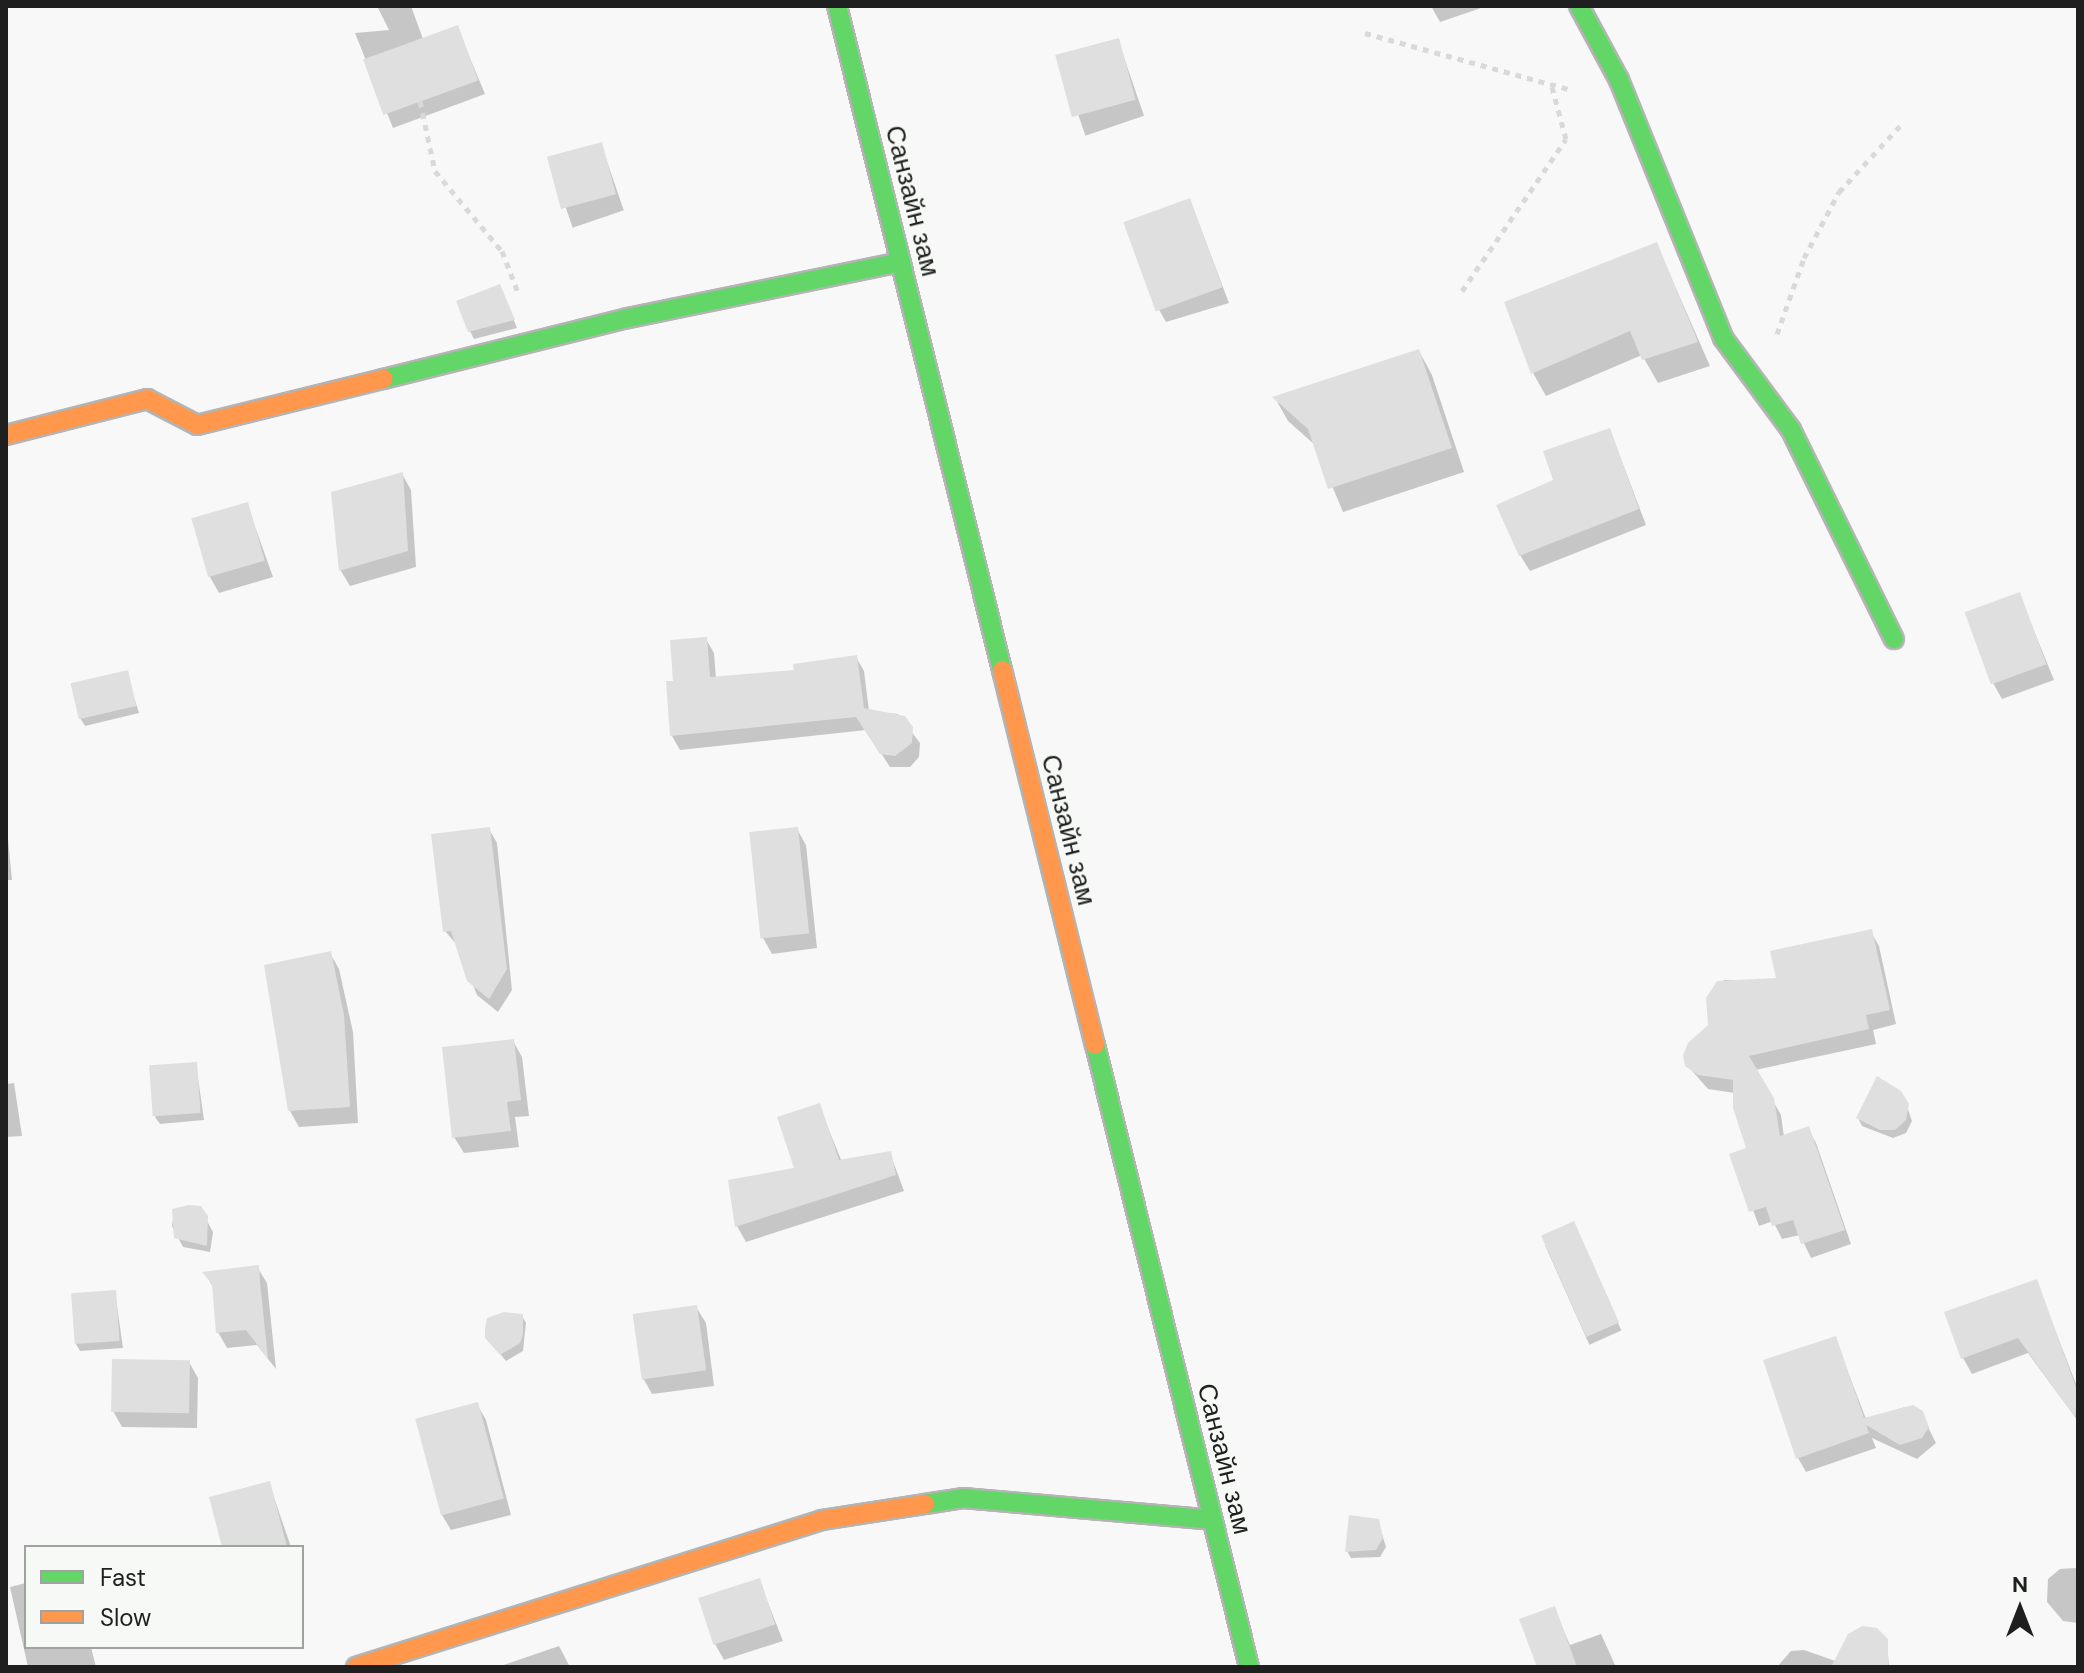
<!DOCTYPE html>
<html>
<head>
<meta charset="utf-8">
<style>
  body { margin:0 }
  #map { position:relative; width:2084px; height:1673px; overflow:hidden; background:#f7f8f7; font-family:"DM Sans",sans-serif }
  div>[style] { position:absolute }
  [style*='--x'] { left:calc(var(--x)*1px); top:calc(var(--y)*1px); width:calc(var(--w)*1px); rotate:calc(var(--a)*1deg) }
  .shadow>* { inset:0; background:#0003; transform-origin:0 0 }
  .building>* { inset:0; background:#dedfde; transform-origin:0 0 }
  .path>* { height:5px; margin-top:-2.5px; transform-origin:0; background:repeating-linear-gradient(90deg,#d8d9d8 0 6px,transparent 0 12px) }
  .roads { filter:drop-shadow(2px 0 #b3b4b3) drop-shadow(-2px 0 #b3b4b3) drop-shadow(0 2px #b3b4b3) drop-shadow(0 -2px #b3b4b3) }
  .fast>* { height:18px; margin:-9px; padding:0 9px; transform-origin:9px; border-radius:9px; background:#63d668 }
  .slow>* { height:18px; margin:-9px; padding:0 9px; transform-origin:9px; border-radius:9px; background:#ff974d }
  span { translate:-50% -50%; white-space:nowrap; text-align:center; line-height:1.15; -webkit-text-stroke:6px #f7f9f6; paint-order:stroke }
  .street-label { font-size:26px; color:#1e1f1e }
  .frame { position:absolute; inset:0; border:8px solid #1e1f1e; pointer-events:none }
  .legend { position:absolute; left:24px; top:1545px; width:280px; height:104px; box-sizing:border-box; background:#f7f9f6; border:2px solid #a0a2a0; margin:0; padding:10px 14px; list-style:none; font-size:24px; color:#1e1f1e }
  .legend li { display:flex; align-items:center; gap:16px; height:40px }
  .legend b { width:40px; border:2px solid #a0a2a0 }
  .north { position:absolute; left:1980px; top:1569px; width:80px; height:80px; -webkit-text-stroke:6px #f7f9f6; paint-order:stroke; rotate:0deg; font-size:22px; font-weight:700; line-height:32px; text-align:center; color:#1e1f1e }
  .north::after { content:''; display:block; margin:auto; width:28px; height:36px; background:#1e1f1e; clip-path:polygon(50% 0,100% 100%,50% 72%,0 100%) }
</style>
</head>
<body>
<div id="map">
  <div class="shadow">
    <div style="clip-path:polygon(377px 6px,411px 6px,423px 39px,457px 27px,485px 94px,393px 128px,355px 33px,389px 30px)"></div>
    <div style="clip-path:polygon(1431px 6px,1487px 6px,1440px 22px)"></div>
    <div style="left:1118px;top:40px;width:80px;height:62px;rotate:71deg"></div>
    <div style="left:601px;top:144px;width:70px;height:54px;rotate:71deg"></div>
    <div style="clip-path:polygon(1190px 200px,1229px 303px,1166px 322px,1157px 306px)"></div>
    <div style="clip-path:polygon(1657px 245px,1710px 366px,1658px 383px,1642px 355px,1546px 396px,1533px 373px)"></div>
    <div style="clip-path:polygon(503px 294px,517px 328px,474px 339px,470px 331px)"></div>
    <div style="clip-path:polygon(1419px 351px,1432px 375px,1464px 472px,1343px 512px,1315px 445px,1288px 421px,1275px 398px)"></div>
    <div style="clip-path:polygon(1610px 430px,1646px 525px,1530px 571px,1520px 555px,1556px 481px)"></div>
    <div style="clip-path:polygon(402px 474px,411px 490px,416px 567px,350px 586px,341px 571px,333px 493px)"></div>
    <div style="clip-path:polygon(247px 504px,273px 577px,219px 593px,210px 577px)"></div>
    <div style="clip-path:polygon(2019px 594px,2054px 680px,2002px 699px,1993px 683px)"></div>
    <div style="clip-path:polygon(706px 639px,714px 653px,716px 679px,796px 671px,856px 657px,864px 671px,869px 711px,898px 714px,920px 743px,919px 757px,910px 767px,890px 767px,866px 730px,680px 750px,672px 736px,675px 682px)"></div>
    <div style="clip-path:polygon(126px 672px,139px 713px,85px 726px,80px 718px)"></div>
    <div style="clip-path:polygon(6px 818px,12px 880px,6px 880px)"></div>
    <div style="clip-path:polygon(489px 829px,497px 843px,512px 990px,498px 1012px,477px 995px,457px 945px,445px 931px)"></div>
    <div style="clip-path:polygon(797px 829px,806px 845px,817px 948px,772px 954px,763px 938px)"></div>
    <div style="clip-path:polygon(1871px 932px,1879px 946px,1896px 1024px,1873px 1030px,1876px 1044px,1755px 1070px,1781px 1115px,1784px 1137px,1808px 1129px,1816px 1143px,1851px 1244px,1811px 1258px,1800px 1235px,1782px 1239px,1773px 1221px,1759px 1226px,1732px 1155px,1749px 1149px,1735px 1093px,1708px 1089px,1687px 1065px,1710px 1026px,1710px 992px,1724px 980px,1778px 980px)"></div>
    <div style="clip-path:polygon(330px 953px,339px 969px,353px 1032px,358px 1123px,299px 1127px,290px 1111px)"></div>
    <div style="clip-path:polygon(513px 1041px,522px 1057px,529px 1116px,515px 1117px,519px 1147px,464px 1153px,454px 1137px)"></div>
    <div style="clip-path:polygon(196px 1064px,204px 1120px,160px 1124px,155px 1117px)"></div>
    <div style="clip-path:polygon(14px 1083px,22px 1136px,6px 1137px,6px 1084px)"></div>
    <div style="clip-path:polygon(1905px 1101px,1912px 1121px,1906px 1133px,1893px 1138px,1862px 1126px,1858px 1118px)"></div>
    <div style="clip-path:polygon(819px 1106px,842px 1162px,890px 1153px,904px 1191px,746px 1242px,737px 1226px,730px 1182px,797px 1170px)"></div>
    <div style="clip-path:polygon(200px 1208px,213px 1232px,210px 1252px,183px 1247px,172px 1226px,174px 1211px)"></div>
    <div style="left:1577px;top:1231px;width:109px;height:35px;rotate:66deg"></div>
    <div style="clip-path:polygon(257px 1267px,267px 1283px,276px 1369px,257px 1345px,227px 1348px,218px 1332px,214px 1289px,205px 1273px)"></div>
    <div style="clip-path:polygon(2036px 1281px,2078px 1389px,2078px 1421px,2028px 1353px,1972px 1374px,1963px 1358px)"></div>
    <div style="clip-path:polygon(115px 1292px,123px 1348px,80px 1351px,76px 1344px)"></div>
    <div style="clip-path:polygon(696px 1307px,706px 1323px,714px 1386px,652px 1394px,643px 1378px)"></div>
    <div style="clip-path:polygon(522px 1316px,526px 1323px,523px 1351px,506px 1361px,487px 1338px)"></div>
    <div style="clip-path:polygon(1835px 1338px,1866px 1419px,1905px 1407px,1921px 1413px,1936px 1443px,1917px 1459px,1872px 1438px,1876px 1448px,1806px 1472px,1798px 1458px)"></div>
    <div style="clip-path:polygon(189px 1362px,198px 1378px,197px 1428px,122px 1427px,113px 1411px)"></div>
    <div style="clip-path:polygon(477px 1404px,486px 1420px,511px 1515px,451px 1530px,442px 1515px,417px 1420px)"></div>
    <div style="clip-path:polygon(269px 1483px,291px 1547px,224px 1547px)"></div>
    <div style="clip-path:polygon(1378px 1521px,1386px 1547px,1380px 1557px,1351px 1558px,1347px 1551px)"></div>
    <div style="clip-path:polygon(2075px 1568px,2078px 1570px,2078px 1623px,2063px 1621px,2047px 1602px,2048px 1579px,2060px 1569px)"></div>
    <div style="clip-path:polygon(759px 1580px,783px 1641px,724px 1660px,715px 1644px)"></div>
    <div style="clip-path:polygon(26px 1583px,26px 1647px,91px 1647px,96px 1667px,28px 1667px,10px 1587px)"></div>
    <div style="clip-path:polygon(1554px 1608px,1570px 1645px,1601px 1634px,1616px 1667px,1539px 1667px)"></div>
    <div style="clip-path:polygon(1887px 1641px,1889px 1667px,1777px 1667px,1791px 1651px,1804px 1650px,1841px 1663px)"></div>
    <div style="clip-path:polygon(559px 1646px,570px 1667px,498px 1667px)"></div>
  </div>
  <div class="building">
    <div style="left:458px;top:25px;width:59px;height:101px;rotate:70deg"></div>
    <div style="left:1119px;top:38px;width:64px;height:66px;rotate:75deg"></div>
    <div style="left:602px;top:142px;width:54px;height:57px;rotate:75deg"></div>
    <div style="left:1190px;top:198px;width:95px;height:71px;rotate:70deg"></div>
    <div style="clip-path:polygon(1657px 242px,1698px 342px,1642px 360px,1630px 331px,1531px 374px,1504px 302px)"></div>
    <div style="clip-path:polygon(500px 284px,515px 320px,468px 332px,456px 301px)"></div>
    <div style="clip-path:polygon(1419px 349px,1452px 448px,1328px 489px,1308px 429px,1272px 397px)"></div>
    <div style="clip-path:polygon(1610px 428px,1639px 509px,1519px 556px,1496px 505px,1553px 480px,1543px 451px)"></div>
    <div style="clip-path:polygon(403px 472px,408px 551px,339px 571px,331px 492px)"></div>
    <div style="left:248px;top:502px;width:61px;height:59px;rotate:74deg"></div>
    <div style="left:2020px;top:592px;width:77px;height:59px;rotate:70deg"></div>
    <div style="clip-path:polygon(707px 637px,710px 677px,794px 670px,793px 664px,857px 655px,864px 708px,905px 716px,913px 727px,912px 743px,895px 756px,880px 754px,856px 717px,670px 736px,666px 681px,673px 681px,670px 640px)"></div>
    <div style="left:128px;top:670px;width:37px;height:59px;rotate:77deg"></div>
    <div style="clip-path:polygon(490px 827px,507px 969px,489px 999px,467px 981px,451px 931px,443px 932px,431px 834px)"></div>
    <div style="left:798px;top:827px;width:107px;height:49px;rotate:84deg"></div>
    <div style="clip-path:polygon(1872px 929px,1890px 1010px,1866px 1015px,1869px 1029px,1749px 1056px,1774px 1098px,1780px 1136px,1809px 1126px,1845px 1230px,1801px 1244px,1793px 1220px,1772px 1226px,1766px 1207px,1749px 1212px,1729px 1154px,1746px 1148px,1733px 1108px,1733px 1080px,1698px 1075px,1685px 1066px,1683px 1055px,1688px 1043px,1708px 1025px,1706px 998px,1717px 981px,1776px 978px,1770px 951px)"></div>
    <div style="clip-path:polygon(331px 951px,344px 1015px,350px 1107px,288px 1111px,264px 965px)"></div>
    <div style="clip-path:polygon(514px 1039px,521px 1100px,507px 1102px,511px 1131px,452px 1138px,442px 1047px)"></div>
    <div style="left:197px;top:1062px;width:51px;height:48px;rotate:86deg"></div>
    <div style="clip-path:polygon(1877px 1076px,1901px 1091px,1909px 1104px,1906px 1120px,1895px 1130px,1880px 1130px,1856px 1118px)"></div>
    <div style="clip-path:polygon(820px 1103px,839px 1160px,891px 1151px,896px 1175px,735px 1227px,728px 1180px,794px 1168px,777px 1117px)"></div>
    <div style="clip-path:polygon(189px 1205px,201px 1206px,208px 1216px,207px 1246px,174px 1238px,172px 1209px)"></div>
    <div style="left:1574px;top:1221px;width:111px;height:36px;rotate:66deg"></div>
    <div style="clip-path:polygon(259px 1265px,260px 1282px,268px 1359px,246px 1330px,216px 1333px,212px 1284px,202px 1272px)"></div>
    <div style="clip-path:polygon(2037px 1279px,2078px 1393px,2075px 1417px,2018px 1338px,1961px 1359px,1944px 1312px)"></div>
    <div style="left:116px;top:1290px;width:51px;height:45px;rotate:86deg"></div>
    <div style="left:697px;top:1305px;width:66px;height:65px;rotate:82deg"></div>
    <div style="clip-path:polygon(504px 1312px,523px 1314px,523px 1334px,520px 1343px,500px 1355px,485px 1338px,485px 1329px,487px 1318px)"></div>
    <div style="clip-path:polygon(1836px 1336px,1864px 1418px,1913px 1405px,1923px 1411px,1929px 1427px,1922px 1438px,1900px 1445px,1866px 1425px,1869px 1433px,1796px 1459px,1763px 1360px)"></div>
    <div style="left:112px;top:1359px;width:78px;height:53px;rotate:1deg"></div>
    <div style="left:478px;top:1402px;width:100px;height:65px;rotate:75deg"></div>
    <div style="clip-path:polygon(270px 1481px,287px 1547px,222px 1547px,209px 1497px)"></div>
    <div style="clip-path:polygon(1349px 1515px,1379px 1519px,1383px 1538px,1376px 1550px,1345px 1552px)"></div>
    <div style="left:760px;top:1578px;width:49px;height:65px;rotate:72deg"></div>
    <div style="clip-path:polygon(1555px 1606px,1577px 1667px,1537px 1667px,1519px 1619px)"></div>
    <div style="clip-path:polygon(1862px 1626px,1877px 1628px,1888px 1639px,1888px 1667px,1831px 1667px,1848px 1634px)"></div>
  </div>
  <div class="path">
    <div style="--x:1365;--y:33;--w:215;--a:15.4"></div>
    <div style="--x:420;--y:101;--w:72;--a:77.9"></div>
    <div style="--x:435;--y:171;--w:104;--a:50.1"></div>
    <div style="--x:502;--y:251;--w:47;--a:68.9"></div>
    <div style="--x:1462;--y:291;--w:184;--a:-55.6"></div>
    <div style="--x:1566;--y:139;--w:54;--a:-105.1"></div>
    <div style="--x:1777;--y:334;--w:81;--a:-70.4"></div>
    <div style="--x:1804;--y:258;--w:75;--a:-62.1"></div>
    <div style="--x:1839;--y:192;--w:90;--a:-47.3"></div>
  </div>
  <div class="roads">
    <div class="fast">
      <div style="--x:837;--y:6;--w:684;--a:76.04"></div>
      <div style="--x:1579;--y:6;--w:84;--a:61.6"></div>
      <div style="--x:1619;--y:80;--w:278;--a:68"></div>
      <div style="--x:1723;--y:338;--w:114;--a:53.5"></div>
      <div style="--x:1791;--y:430;--w:233;--a:63.8"></div>
      <div style="--x:383;--y:379;--w:252;--a:-14"></div>
      <div style="--x:628;--y:318;--w:278;--a:-11.6"></div>
      <div style="--x:1095;--y:1045;--w:641;--a:76.09"></div>
      <div style="--x:925;--y:1504;--w:38;--a:-9"></div>
      <div style="--x:963;--y:1498;--w:250;--a:5"></div>
    </div>
    <div class="slow">
      <div style="--x:6;--y:435;--w:146;--a:-14.3"></div>
      <div style="--x:147;--y:399;--w:56;--a:27.5"></div>
      <div style="--x:197;--y:425;--w:192;--a:-13.9"></div>
      <div style="--x:1002;--y:670;--w:386;--a:76.1"></div>
      <div style="--x:356;--y:1667;--w:489;--a:-17.5"></div>
      <div style="--x:822;--y:1520;--w:104;--a:-8.8"></div>
    </div>
  </div>
  <div class="street-label">
    <span style="left:912px;top:201px;rotate:76deg">Санзайн зам</span>
    <span style="left:1068px;top:830px;rotate:76deg">Санзайн зам</span>
    <span style="left:1224px;top:1459px;rotate:76deg">Санзайн зам</span>
  </div>
  <div class="frame"></div>
  <ul class="legend">
  <li><b style="height:10px;background:#63d668"></b>Fast</li>
  <li><b style="height:10px;background:#ff974d"></b>Slow</li>
  </ul>
  <div class="north">N</div>
</div>
</body>
</html>
